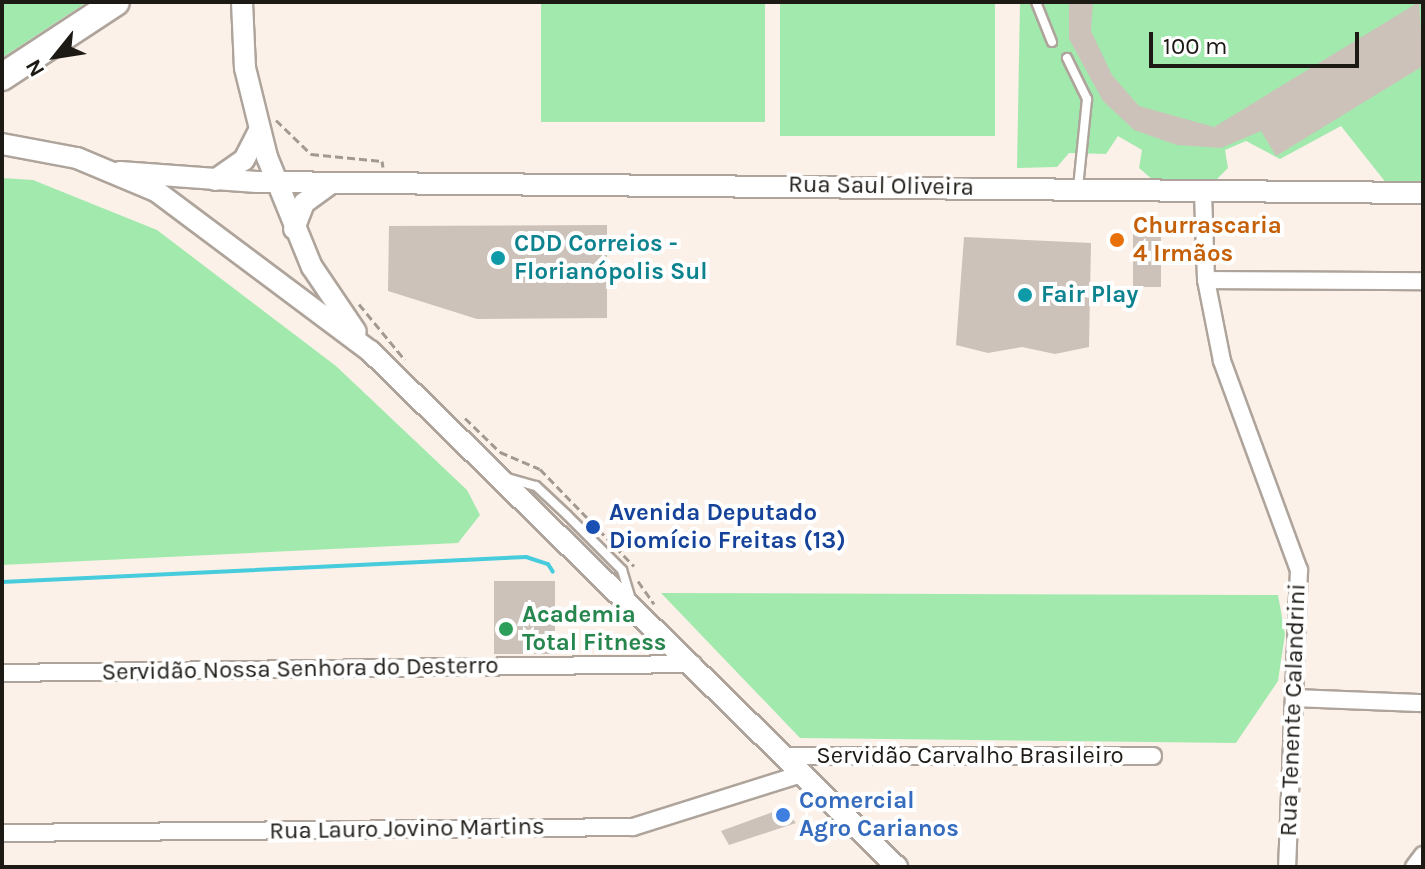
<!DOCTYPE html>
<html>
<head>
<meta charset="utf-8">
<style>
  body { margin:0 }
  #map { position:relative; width:1425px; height:869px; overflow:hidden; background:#fcf1e8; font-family:Karla,sans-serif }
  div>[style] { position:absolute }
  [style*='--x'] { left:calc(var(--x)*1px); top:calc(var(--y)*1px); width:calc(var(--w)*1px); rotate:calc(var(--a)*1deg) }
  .green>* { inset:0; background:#a2e9ae; transform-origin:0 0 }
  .stream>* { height:4px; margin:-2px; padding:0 2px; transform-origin:2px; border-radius:2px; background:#46ccdc }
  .building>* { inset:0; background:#ccc2b9; transform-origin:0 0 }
  .path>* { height:3px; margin-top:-1.5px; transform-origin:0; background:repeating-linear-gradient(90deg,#a19a93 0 8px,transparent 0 12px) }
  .roads { filter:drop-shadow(2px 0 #aea49b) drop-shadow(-2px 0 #aea49b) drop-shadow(0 2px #aea49b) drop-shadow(0 -2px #aea49b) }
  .service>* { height:8px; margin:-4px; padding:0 4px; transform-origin:4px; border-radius:4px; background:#fff }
  .minor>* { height:16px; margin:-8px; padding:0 8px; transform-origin:8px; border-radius:8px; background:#fff }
  .tertiary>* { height:20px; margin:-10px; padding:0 10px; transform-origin:10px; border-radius:10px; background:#fff }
  .trunk>* { height:26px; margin:-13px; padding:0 13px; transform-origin:13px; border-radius:13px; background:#fff }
  .dots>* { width:22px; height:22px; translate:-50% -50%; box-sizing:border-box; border:4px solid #fff; border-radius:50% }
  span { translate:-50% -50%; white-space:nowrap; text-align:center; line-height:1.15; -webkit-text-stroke:8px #fff; paint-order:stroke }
  .street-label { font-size:24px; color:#1d1a16 }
  .food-label { font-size:24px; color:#c56008; font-weight:700 }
  .left { translate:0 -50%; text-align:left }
  .culture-label { font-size:24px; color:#0d838f; font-weight:700 }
  .transit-label { font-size:24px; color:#164399; font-weight:700 }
  .leisure-label { font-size:24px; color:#27864d; font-weight:700 }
  .shop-label { font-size:24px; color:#366cbe; font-weight:700 }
  .frame { position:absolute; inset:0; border:4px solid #1d1a16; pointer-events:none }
  .north { position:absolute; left:16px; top:16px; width:80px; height:80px; -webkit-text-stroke:6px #fff; paint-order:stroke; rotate:240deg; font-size:22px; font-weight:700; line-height:32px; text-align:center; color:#1d1a16 }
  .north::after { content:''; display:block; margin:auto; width:28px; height:36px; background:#1d1a16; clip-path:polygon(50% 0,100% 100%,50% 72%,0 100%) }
  .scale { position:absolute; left:1149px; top:32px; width:210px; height:36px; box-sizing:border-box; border:4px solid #1d1a16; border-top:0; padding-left:10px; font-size:24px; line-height:28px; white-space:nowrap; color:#1d1a16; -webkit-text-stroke:6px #fff; paint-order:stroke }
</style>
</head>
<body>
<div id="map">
  <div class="green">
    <div style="clip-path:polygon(2px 2px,87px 2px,2px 58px)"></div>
    <div style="left:541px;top:2px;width:224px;height:120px"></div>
    <div style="left:780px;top:2px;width:215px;height:134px"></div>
    <div style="clip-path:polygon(1020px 2px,1423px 2px,1423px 183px,1387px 184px,1341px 126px,1280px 159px,1246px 141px,1225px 150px,1228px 168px,1211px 185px,1153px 180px,1139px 168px,1142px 150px,1118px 136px,1106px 154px,1069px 153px,1057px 167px,1017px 168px)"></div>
    <div style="clip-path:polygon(2px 178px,33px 180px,157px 230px,336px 366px,467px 490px,480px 515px,458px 543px,2px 565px)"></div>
    <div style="clip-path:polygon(661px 593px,1278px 595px,1285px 634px,1278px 681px,1236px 743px,800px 738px)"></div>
  </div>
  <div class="stream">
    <div style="--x:2;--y:582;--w:525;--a:-2.73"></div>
    <div style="--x:526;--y:557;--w:23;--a:18"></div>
    <div style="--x:548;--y:564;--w:9;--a:58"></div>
  </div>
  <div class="building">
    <div style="clip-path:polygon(1069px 2px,1093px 2px,1091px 31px,1112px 75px,1139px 106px,1214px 127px,1419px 2px,1423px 66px,1276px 156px,1261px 131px,1221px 148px,1177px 145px,1134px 130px,1103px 101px,1069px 39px)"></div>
    <div style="clip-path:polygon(607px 225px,607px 318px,477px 319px,388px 291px,389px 226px)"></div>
    <div style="left:1133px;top:230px;width:28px;height:57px"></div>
    <div style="clip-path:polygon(964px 237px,1091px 243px,1089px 347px,1055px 354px,1022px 347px,988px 353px,956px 345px)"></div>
    <div style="left:494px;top:581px;width:61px;height:73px"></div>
    <div style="clip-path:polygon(784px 808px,796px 823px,729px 845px,721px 831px)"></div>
  </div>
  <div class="path">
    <div style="--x:276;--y:120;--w:49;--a:44.2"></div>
    <div style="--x:311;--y:154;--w:71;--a:5.6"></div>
    <div style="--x:382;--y:161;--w:6;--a:81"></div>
    <div style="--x:359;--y:304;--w:72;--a:50.6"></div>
    <div style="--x:465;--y:418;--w:49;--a:44.2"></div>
    <div style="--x:500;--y:452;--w:43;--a:23"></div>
    <div style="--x:540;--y:469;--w:135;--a:45.9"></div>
    <div style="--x:638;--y:581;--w:28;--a:55"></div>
  </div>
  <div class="roads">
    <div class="service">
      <div style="--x:1036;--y:2;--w:43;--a:68.2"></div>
      <div style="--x:1067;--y:58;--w:46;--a:64"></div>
      <div style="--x:1087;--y:99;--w:89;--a:95.8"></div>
      <div style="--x:504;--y:477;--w:33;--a:16"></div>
      <div style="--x:536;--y:486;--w:42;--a:43.1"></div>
      <div style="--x:567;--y:515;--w:78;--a:45"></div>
      <div style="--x:622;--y:570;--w:31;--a:73"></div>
    </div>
    <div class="minor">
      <div style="--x:1203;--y:193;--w:87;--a:88"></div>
      <div style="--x:1206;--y:280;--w:83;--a:78.8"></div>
      <div style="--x:1222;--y:361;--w:223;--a:69.8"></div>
      <div style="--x:1299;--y:570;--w:297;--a:92.3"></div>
      <div style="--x:1206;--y:280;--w:217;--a:0.3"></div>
      <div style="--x:2;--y:673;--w:691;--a:-0.75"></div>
      <div style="--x:1296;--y:698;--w:127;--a:2.3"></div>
      <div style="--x:787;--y:756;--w:366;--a:0"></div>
      <div style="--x:2;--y:833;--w:631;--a:-0.54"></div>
      <div style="--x:633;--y:827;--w:179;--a:-17.5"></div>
      <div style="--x:1414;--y:867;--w:15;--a:-53"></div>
    </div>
    <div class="tertiary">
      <div style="--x:242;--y:2;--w:66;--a:87.4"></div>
      <div style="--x:245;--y:68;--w:92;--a:76.1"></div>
      <div style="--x:267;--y:157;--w:119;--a:67.8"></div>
      <div style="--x:312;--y:267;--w:78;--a:55.9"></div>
      <div style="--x:2;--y:144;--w:76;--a:10.6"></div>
      <div style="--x:77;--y:158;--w:86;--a:22.7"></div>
      <div style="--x:156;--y:191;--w:267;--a:36.8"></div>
      <div style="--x:370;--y:351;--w:738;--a:44.4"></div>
      <div style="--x:120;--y:172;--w:137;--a:4.2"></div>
      <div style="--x:257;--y:182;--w:1166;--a:0.54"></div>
      <div style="--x:215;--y:180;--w:35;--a:-35"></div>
      <div style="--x:244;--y:160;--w:34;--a:-63"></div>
      <div style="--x:294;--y:229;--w:28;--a:-69"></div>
      <div style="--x:304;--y:203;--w:34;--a:-36"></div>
    </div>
    <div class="trunk">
      <div style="--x:2;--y:77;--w:136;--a:-33.3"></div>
    </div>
  </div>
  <div class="dots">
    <div style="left:1117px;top:240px;background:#e8710a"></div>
    <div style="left:498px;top:258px;background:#0f9aa8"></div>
    <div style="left:1025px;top:295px;background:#0f9aa8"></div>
    <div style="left:593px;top:527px;background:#1a4fb4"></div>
    <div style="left:506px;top:629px;background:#2e9e5b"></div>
    <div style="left:783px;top:815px;background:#3f7fe0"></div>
  </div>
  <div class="street-label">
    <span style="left:881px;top:186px;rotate:1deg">Rua Saul Oliveira</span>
    <span style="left:300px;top:669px;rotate:-1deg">Servidão Nossa Senhora do Desterro</span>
    <span style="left:1293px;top:710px;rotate:-88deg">Rua Tenente Calandrini</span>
    <span style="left:970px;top:756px">Servidão Carvalho Brasileiro</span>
    <span style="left:407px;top:829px;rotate:-1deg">Rua Lauro Jovino Martins</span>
  </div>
  <div class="food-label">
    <span class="left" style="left:1133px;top:240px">Churrascaria<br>4 Irmãos</span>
  </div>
  <div class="culture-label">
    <span class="left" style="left:514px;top:258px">CDD Correios -<br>Florianópolis Sul</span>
    <span class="left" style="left:1041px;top:295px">Fair Play</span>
  </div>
  <div class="transit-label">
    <span class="left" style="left:609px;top:527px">Avenida Deputado<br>Diomício Freitas (13)</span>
  </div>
  <div class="leisure-label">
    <span class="left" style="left:522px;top:629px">Academia<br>Total Fitness</span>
  </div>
  <div class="shop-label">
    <span class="left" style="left:799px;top:815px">Comercial<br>Agro Carianos</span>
  </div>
  <div class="frame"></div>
  <div class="north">N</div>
  <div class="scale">100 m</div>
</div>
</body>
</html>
